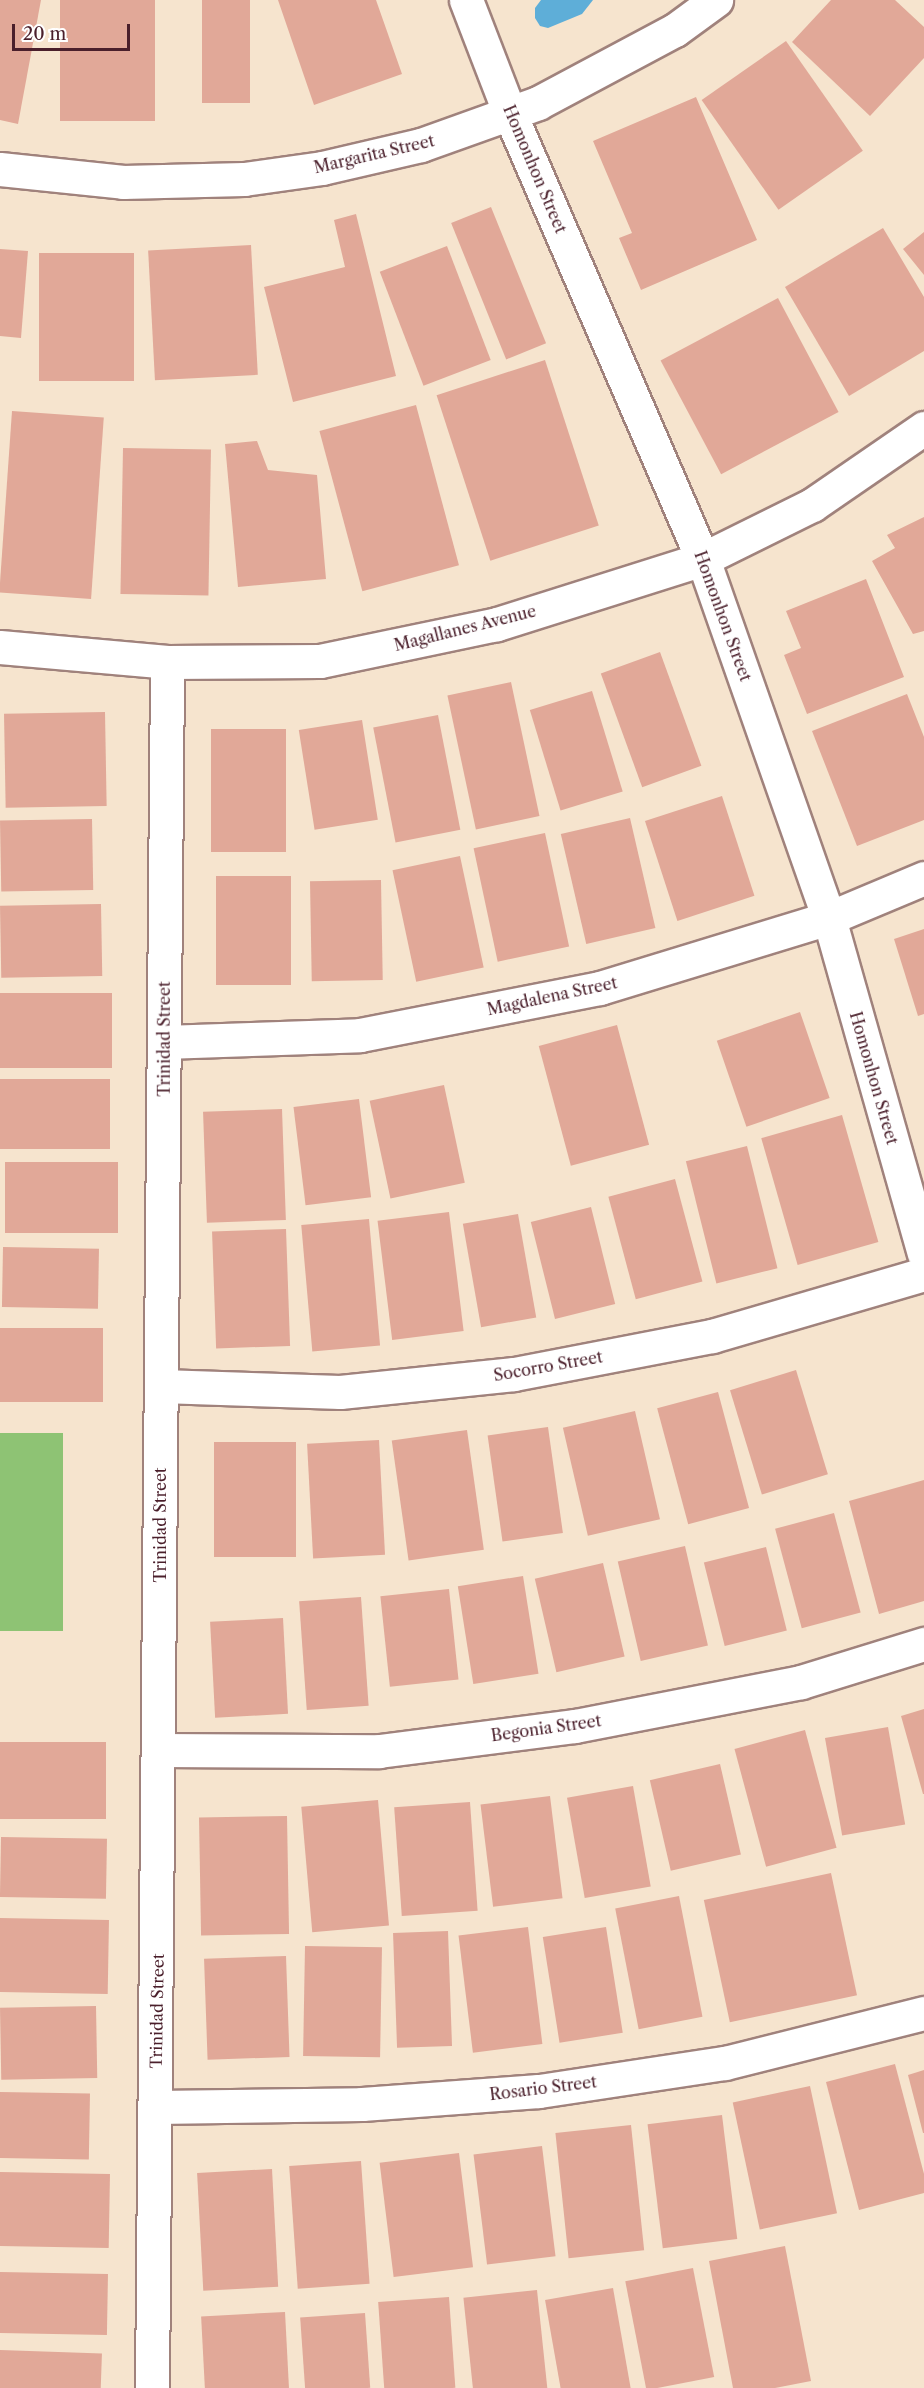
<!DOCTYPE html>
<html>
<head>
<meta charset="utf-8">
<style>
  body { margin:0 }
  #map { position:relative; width:924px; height:2388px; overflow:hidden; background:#f6e4ce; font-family:"Libre Caslon Text",serif }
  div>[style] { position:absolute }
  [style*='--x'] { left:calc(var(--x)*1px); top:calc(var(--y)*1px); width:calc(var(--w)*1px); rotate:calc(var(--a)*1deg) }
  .green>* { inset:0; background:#8ec374; transform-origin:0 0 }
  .water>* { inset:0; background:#5eaed8 }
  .building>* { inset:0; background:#e1a898; transform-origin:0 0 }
  .roads { filter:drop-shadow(2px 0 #a0827c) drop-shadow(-2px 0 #a0827c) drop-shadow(0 2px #a0827c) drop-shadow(0 -2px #a0827c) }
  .minor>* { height:33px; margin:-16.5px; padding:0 16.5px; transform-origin:16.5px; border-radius:16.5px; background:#fff }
  .tertiary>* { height:33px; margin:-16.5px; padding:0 16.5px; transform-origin:16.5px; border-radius:16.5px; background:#fff }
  span { translate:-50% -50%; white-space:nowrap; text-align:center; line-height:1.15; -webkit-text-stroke:4.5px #fff; paint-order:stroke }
  .street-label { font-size:16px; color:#4a1f2b }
  .scale { position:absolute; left:12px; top:24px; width:118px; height:27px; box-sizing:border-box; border:3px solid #4a1f2b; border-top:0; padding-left:8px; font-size:18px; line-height:21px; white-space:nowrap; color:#4a1f2b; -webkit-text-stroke:4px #fff; paint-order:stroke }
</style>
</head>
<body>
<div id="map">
  <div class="green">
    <div style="left:0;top:1433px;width:63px;height:198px"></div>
  </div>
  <div class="water">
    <div style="clip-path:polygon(541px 0,593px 0,582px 14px,548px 28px,540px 26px,535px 18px,535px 8px)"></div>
  </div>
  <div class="building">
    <div style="clip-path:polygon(0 0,41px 0,18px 124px,0 120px)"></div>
    <div style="left:60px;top:0;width:95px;height:121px"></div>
    <div style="left:202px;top:0;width:48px;height:103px"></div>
    <div style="clip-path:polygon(278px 0,376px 0,402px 74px,314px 105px)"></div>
    <div style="clip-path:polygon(831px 0,895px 0,924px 27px,924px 58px,870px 116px,792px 42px)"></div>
    <div style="left:786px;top:41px;width:134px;height:103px;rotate:55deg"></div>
    <div style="clip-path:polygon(696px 97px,757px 240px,641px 290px,619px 238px,632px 233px,593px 141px)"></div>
    <div style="left:491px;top:207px;width:147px;height:43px;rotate:68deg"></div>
    <div style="clip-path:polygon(356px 214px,396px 376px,293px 402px,264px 287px,345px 267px,334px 220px)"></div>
    <div style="clip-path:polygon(883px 228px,924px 297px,924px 351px,849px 396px,785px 287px)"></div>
    <div style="clip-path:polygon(924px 232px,924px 275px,903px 249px)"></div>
    <div style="left:251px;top:245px;width:130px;height:103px;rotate:87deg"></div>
    <div style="left:447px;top:246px;width:122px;height:72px;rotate:69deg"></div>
    <div style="clip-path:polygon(0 249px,28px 251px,21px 338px,0 336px)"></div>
    <div style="left:39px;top:253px;width:95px;height:128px"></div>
    <div style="left:778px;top:298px;width:129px;height:133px;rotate:62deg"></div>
    <div style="left:545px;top:360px;width:174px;height:114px;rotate:72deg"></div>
    <div style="left:416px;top:405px;width:166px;height:100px;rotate:75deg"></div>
    <div style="left:12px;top:411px;width:92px;height:182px;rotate:4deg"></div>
    <div style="clip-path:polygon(257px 441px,268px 470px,317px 475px,326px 579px,238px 587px,225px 444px)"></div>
    <div style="left:123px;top:448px;width:88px;height:146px;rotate:1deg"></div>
    <div style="clip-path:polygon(924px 517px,924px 631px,913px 634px,872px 561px,895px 548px,887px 535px)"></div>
    <div style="clip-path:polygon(866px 579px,904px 677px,807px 714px,784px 655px,801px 648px,786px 611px)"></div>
    <div style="left:660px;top:652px;width:121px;height:63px;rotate:70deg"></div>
    <div style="left:511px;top:682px;width:137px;height:65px;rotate:78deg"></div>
    <div style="left:592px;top:691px;width:105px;height:65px;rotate:73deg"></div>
    <div style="clip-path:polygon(907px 694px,924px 737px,924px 820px,857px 846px,812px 731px)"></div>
    <div style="left:105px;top:712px;width:94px;height:101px;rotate:89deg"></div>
    <div style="left:438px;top:715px;width:117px;height:66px;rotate:79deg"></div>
    <div style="left:362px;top:720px;width:101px;height:64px;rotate:81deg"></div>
    <div style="left:211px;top:729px;width:75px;height:123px"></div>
    <div style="left:722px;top:796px;width:105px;height:81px;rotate:72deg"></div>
    <div style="left:630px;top:818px;width:113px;height:71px;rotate:77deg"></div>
    <div style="left:92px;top:819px;width:71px;height:92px;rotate:89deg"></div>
    <div style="left:545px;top:833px;width:116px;height:73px;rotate:78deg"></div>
    <div style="left:460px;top:856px;width:114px;height:69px;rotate:78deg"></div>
    <div style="left:216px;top:876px;width:75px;height:109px"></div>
    <div style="left:381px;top:880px;width:100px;height:71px;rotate:89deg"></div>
    <div style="left:101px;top:904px;width:72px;height:101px;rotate:89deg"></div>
    <div style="clip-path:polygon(924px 929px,924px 1014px,918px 1016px,894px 939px)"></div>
    <div style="left:112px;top:993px;width:75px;height:112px;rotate:90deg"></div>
    <div style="left:800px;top:1012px;width:91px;height:88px;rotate:71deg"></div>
    <div style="left:617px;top:1025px;width:124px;height:81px;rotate:75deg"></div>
    <div style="left:110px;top:1079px;width:70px;height:110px;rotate:90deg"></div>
    <div style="left:444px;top:1085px;width:100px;height:76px;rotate:78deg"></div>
    <div style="left:359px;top:1099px;width:99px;height:66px;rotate:83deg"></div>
    <div style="left:282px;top:1109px;width:111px;height:79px;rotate:88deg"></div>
    <div style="left:842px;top:1115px;width:132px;height:84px;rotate:74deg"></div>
    <div style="left:747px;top:1146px;width:126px;height:63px;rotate:76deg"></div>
    <div style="left:5px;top:1162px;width:113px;height:71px"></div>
    <div style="left:675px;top:1179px;width:106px;height:69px;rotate:75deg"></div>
    <div style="left:591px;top:1207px;width:100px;height:62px;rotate:76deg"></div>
    <div style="left:449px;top:1212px;width:120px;height:72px;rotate:83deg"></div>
    <div style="left:518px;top:1214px;width:105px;height:56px;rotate:80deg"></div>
    <div style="left:369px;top:1219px;width:127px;height:68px;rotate:85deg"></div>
    <div style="left:286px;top:1229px;width:117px;height:74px;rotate:88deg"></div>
    <div style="left:3px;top:1247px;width:96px;height:60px;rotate:1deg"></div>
    <div style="left:103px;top:1328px;width:74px;height:103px;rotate:90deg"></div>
    <div style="left:796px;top:1370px;width:109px;height:69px;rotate:73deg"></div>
    <div style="left:718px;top:1392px;width:120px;height:63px;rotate:75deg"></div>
    <div style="left:635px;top:1411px;width:111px;height:74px;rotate:77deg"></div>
    <div style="left:548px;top:1427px;width:107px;height:61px;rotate:82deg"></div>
    <div style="left:467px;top:1430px;width:121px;height:76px;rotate:82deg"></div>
    <div style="left:379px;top:1440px;width:115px;height:72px;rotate:87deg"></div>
    <div style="left:214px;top:1442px;width:82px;height:115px"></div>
    <div style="clip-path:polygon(924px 1480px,924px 1601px,879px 1614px,849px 1501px)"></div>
    <div style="left:834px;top:1513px;width:103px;height:61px;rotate:75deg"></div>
    <div style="left:685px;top:1546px;width:102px;height:69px;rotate:77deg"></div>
    <div style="left:766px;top:1547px;width:86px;height:64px;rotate:76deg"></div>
    <div style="left:603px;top:1563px;width:96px;height:70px;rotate:77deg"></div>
    <div style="left:523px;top:1576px;width:99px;height:66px;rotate:81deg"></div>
    <div style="left:449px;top:1589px;width:91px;height:69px;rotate:84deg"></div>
    <div style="left:361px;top:1597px;width:109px;height:62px;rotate:86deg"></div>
    <div style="left:283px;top:1618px;width:96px;height:73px;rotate:87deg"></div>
    <div style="clip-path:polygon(924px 1709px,924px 1794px,923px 1794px,901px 1716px)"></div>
    <div style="left:888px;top:1727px;width:99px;height:64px;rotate:80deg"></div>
    <div style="left:805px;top:1730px;width:122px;height:73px;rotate:75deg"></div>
    <div style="left:0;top:1742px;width:106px;height:77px"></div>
    <div style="left:720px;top:1764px;width:93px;height:72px;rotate:77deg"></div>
    <div style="left:633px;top:1786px;width:102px;height:67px;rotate:80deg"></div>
    <div style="left:550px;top:1796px;width:103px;height:70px;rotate:83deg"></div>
    <div style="left:378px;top:1800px;width:126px;height:77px;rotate:85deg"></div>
    <div style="left:470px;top:1802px;width:109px;height:76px;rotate:86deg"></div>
    <div style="left:287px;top:1816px;width:118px;height:88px;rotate:89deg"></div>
    <div style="left:1px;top:1837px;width:106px;height:60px;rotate:1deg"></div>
    <div style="left:831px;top:1873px;width:125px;height:130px;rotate:78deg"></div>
    <div style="left:679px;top:1896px;width:123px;height:65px;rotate:79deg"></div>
    <div style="left:0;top:1918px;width:109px;height:74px;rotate:1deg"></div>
    <div style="left:528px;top:1927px;width:118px;height:70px;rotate:83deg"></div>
    <div style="left:606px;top:1927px;width:107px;height:64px;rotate:81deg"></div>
    <div style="left:448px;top:1931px;width:115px;height:55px;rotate:88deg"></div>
    <div style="left:305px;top:1946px;width:77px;height:110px;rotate:1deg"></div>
    <div style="left:286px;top:1956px;width:101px;height:82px;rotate:88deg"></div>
    <div style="left:96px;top:2006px;width:72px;height:96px;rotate:89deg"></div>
    <div style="clip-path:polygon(895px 2064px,924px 2174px,924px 2193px,859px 2210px,826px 2082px)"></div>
    <div style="clip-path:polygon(924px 2070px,924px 2133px,923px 2133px,908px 2075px)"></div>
    <div style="left:810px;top:2086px;width:130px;height:79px;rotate:78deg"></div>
    <div style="left:0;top:2092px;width:90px;height:66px;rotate:1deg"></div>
    <div style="left:722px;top:2115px;width:125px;height:75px;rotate:83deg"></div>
    <div style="left:631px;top:2125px;width:126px;height:76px;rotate:84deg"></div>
    <div style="left:542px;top:2146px;width:111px;height:69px;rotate:83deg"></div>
    <div style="left:459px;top:2153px;width:115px;height:80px;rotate:83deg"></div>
    <div style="left:361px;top:2161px;width:123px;height:72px;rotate:86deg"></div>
    <div style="left:272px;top:2169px;width:118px;height:75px;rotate:87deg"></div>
    <div style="left:0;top:2172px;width:110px;height:74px;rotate:1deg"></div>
    <div style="clip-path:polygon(785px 2246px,811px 2381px,775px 2388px,733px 2388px,709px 2261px)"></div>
    <div style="left:693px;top:2268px;width:111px;height:69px;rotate:79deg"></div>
    <div style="left:0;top:2272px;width:108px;height:61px;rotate:1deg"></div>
    <div style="left:613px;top:2288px;width:102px;height:69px;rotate:80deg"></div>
    <div style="left:537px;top:2290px;width:99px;height:74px;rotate:84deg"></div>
    <div style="left:449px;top:2297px;width:91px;height:71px;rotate:86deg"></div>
    <div style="left:285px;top:2312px;width:76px;height:84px;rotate:87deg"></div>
    <div style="left:365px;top:2313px;width:75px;height:65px;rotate:86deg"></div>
    <div style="left:0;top:2350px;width:102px;height:38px;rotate:2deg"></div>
  </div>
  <div class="roads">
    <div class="minor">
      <div style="--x:466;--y:0;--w:122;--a:68.9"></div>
      <div style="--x:510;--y:114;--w:485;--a:66.6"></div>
      <div style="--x:703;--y:559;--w:380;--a:70.7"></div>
      <div style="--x:829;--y:918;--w:348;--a:74.2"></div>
      <div style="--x:0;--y:169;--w:124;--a:6"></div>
      <div style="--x:123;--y:182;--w:121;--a:-1.4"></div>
      <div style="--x:244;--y:179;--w:79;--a:-8"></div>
      <div style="--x:322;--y:168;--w:102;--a:-13.1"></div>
      <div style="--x:421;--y:145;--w:124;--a:-19.7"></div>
      <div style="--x:538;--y:103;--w:155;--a:-28.1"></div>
      <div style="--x:675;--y:30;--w:51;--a:-36.2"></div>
      <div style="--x:164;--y:1042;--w:196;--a:-2"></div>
      <div style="--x:360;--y:1035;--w:245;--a:-11.1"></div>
      <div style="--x:600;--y:988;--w:239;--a:-17"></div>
      <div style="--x:829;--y:918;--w:103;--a:-22.8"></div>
      <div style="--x:161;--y:1386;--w:179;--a:1.9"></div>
      <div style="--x:340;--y:1392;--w:175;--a:-5.9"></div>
      <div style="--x:514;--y:1374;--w:202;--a:-10.9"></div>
      <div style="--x:712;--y:1336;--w:221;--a:-16.3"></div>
      <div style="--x:159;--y:1750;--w:220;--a:0.3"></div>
      <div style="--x:379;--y:1751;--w:198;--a:-7.3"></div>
      <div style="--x:575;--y:1726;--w:230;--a:-11"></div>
      <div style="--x:801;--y:1682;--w:129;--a:-17.2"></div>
      <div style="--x:156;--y:2107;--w:206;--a:-0.8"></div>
      <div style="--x:362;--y:2104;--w:177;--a:-4.2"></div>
      <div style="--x:539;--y:2091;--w:188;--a:-8.6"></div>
      <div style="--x:725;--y:2063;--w:205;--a:-14.1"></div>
      <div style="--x:152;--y:2388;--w:1726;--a:-89.5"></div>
    </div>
    <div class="tertiary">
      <div style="--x:0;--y:647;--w:168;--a:5.1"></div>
      <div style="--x:167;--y:662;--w:153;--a:-0.4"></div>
      <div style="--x:320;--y:661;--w:181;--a:-11.8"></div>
      <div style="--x:497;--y:624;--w:216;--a:-17.5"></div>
      <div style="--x:703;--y:559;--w:122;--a:-26.4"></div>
      <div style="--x:812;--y:505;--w:136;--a:-34.5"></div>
    </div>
  </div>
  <div class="street-label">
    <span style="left:374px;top:154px;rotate:-13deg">Margarita Street</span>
    <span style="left:535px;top:169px;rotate:67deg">Homonhon Street</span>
    <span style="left:723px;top:616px;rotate:70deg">Homonhon Street</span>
    <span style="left:465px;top:628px;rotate:-14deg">Magallanes Avenue</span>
    <span style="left:552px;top:996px;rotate:-12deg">Magdalena Street</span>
    <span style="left:164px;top:1039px;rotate:-90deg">Trinidad Street</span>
    <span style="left:874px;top:1078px;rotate:74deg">Homonhon Street</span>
    <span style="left:548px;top:1366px;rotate:-10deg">Socorro Street</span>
    <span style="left:160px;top:1525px;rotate:-90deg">Trinidad Street</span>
    <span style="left:546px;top:1728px;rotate:-8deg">Begonia Street</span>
    <span style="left:157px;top:2011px;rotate:-89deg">Trinidad Street</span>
    <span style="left:543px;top:2088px;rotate:-7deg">Rosario Street</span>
  </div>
  <div class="scale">20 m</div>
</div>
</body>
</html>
